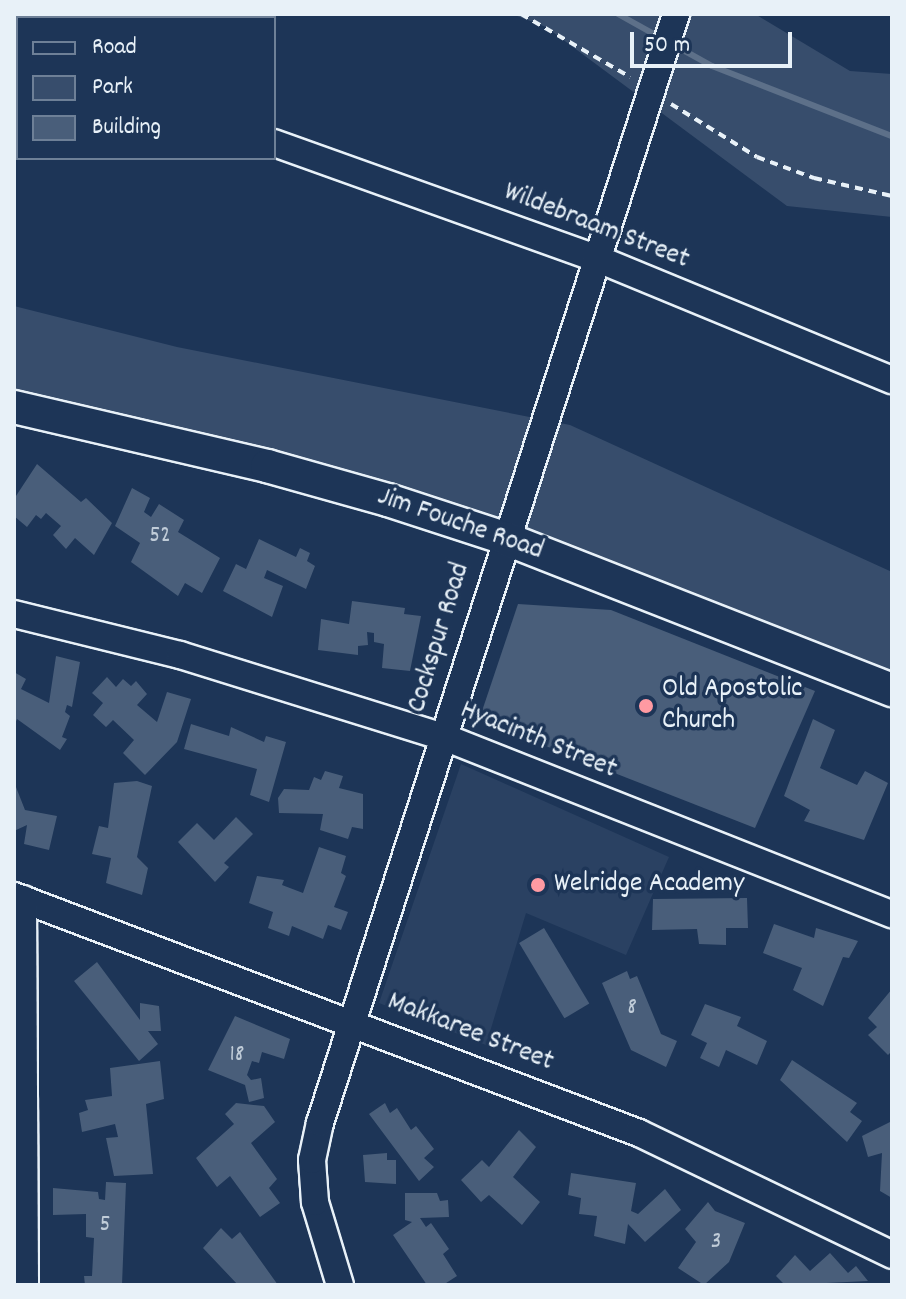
<!DOCTYPE html>
<html>
<head>
<meta charset="utf-8">
<style>
  body { margin:0 }
  #map { position:relative; width:906px; height:1299px; overflow:hidden; background:#1d3557; font-family:Dekko,sans-serif }
  div>[style] { position:absolute }
  [style*='--x'] { left:calc(var(--x)*1px); top:calc(var(--y)*1px); width:calc(var(--w)*1px); rotate:calc(var(--a)*1deg) }
  .built>* { inset:0; background:#2a4162 }
  .green>* { inset:0; background:#374d6c }
  .stream>* { height:6px; margin:-3px; padding:0 3px; transform-origin:3px; border-radius:3px; background:#5d7089 }
  .building>* { inset:0; background:#495e7a; transform-origin:0 0 }
  .path>* { height:4px; margin-top:-2px; transform-origin:0; background:repeating-linear-gradient(90deg,#e8f1f8 0 8px,transparent 0 14px) }
  .roads { filter:drop-shadow(2px 0 #e8f1f8) drop-shadow(-2px 0 #e8f1f8) drop-shadow(0 2px #e8f1f8) drop-shadow(0 -2px #e8f1f8) }
  .minor>* { height:26px; margin:-13px; padding:0 13px; transform-origin:13px; border-radius:13px; background:#1d3557 }
  .tertiary>* { height:32px; margin:-16px; padding:0 16px; transform-origin:16px; border-radius:16px; background:#1d3557 }
  .dots>* { width:22px; height:22px; translate:-50% -50%; box-sizing:border-box; border:4px solid #1d3557; border-radius:50% }
  span { translate:-50% -50%; white-space:nowrap; text-align:center; line-height:1.15; -webkit-text-stroke:7px #1d3557; paint-order:stroke }
  .number-label { font-size:24px; color:#c0ccd8 }
  .number-label span { -webkit-text-stroke-width:0 }
  .street-label { font-size:28px; color:#e8f1f8 }
  .poi-label { font-size:28px; color:#e8f1f8 }
  .left { translate:0 -50%; text-align:left }
  .frame { position:absolute; inset:0; border:16px solid #e8f1f8; pointer-events:none }
  .legend { position:absolute; left:16px; top:16px; width:260px; height:144px; box-sizing:border-box; background:#1d3557; border:2px solid #6e8097; margin:0; padding:10px 14px; list-style:none; font-size:24px; color:#e8f1f8 }
  .legend li { display:flex; align-items:center; gap:16px; height:40px }
  .legend b { width:40px; border:2px solid #6e8097 }
  .scale { position:absolute; left:630px; top:32px; width:162px; height:36px; box-sizing:border-box; border:4px solid #e8f1f8; border-top:0; padding-left:10px; font-size:24px; line-height:28px; white-space:nowrap; color:#e8f1f8; -webkit-text-stroke:6px #1d3557; paint-order:stroke }
</style>
</head>
<body>
<div id="map">
  <div class="built">
    <div style="clip-path:polygon(461px 764px,669px 857px,626px 955px,526px 913px,486px 1045px,379px 1003px)"></div>
  </div>
  <div class="green">
    <div style="clip-path:polygon(512px 14px,755px 14px,850px 71px,892px 74px,892px 217px,787px 206px,546px 27px)"></div>
    <div style="clip-path:polygon(14px 306px,177px 347px,570px 425px,892px 572px,892px 687px,653px 591px,14px 404px)"></div>
  </div>
  <div class="stream">
    <div style="--x:618;--y:14;--w:49;--a:29.2"></div>
    <div style="--x:674;--y:45;--w:43;--a:28.9"></div>
    <div style="--x:712;--y:66;--w:193;--a:21.3"></div>
  </div>
  <div class="building">
    <div style="clip-path:polygon(37px 464px,81px 502px,86px 498px,112px 523px,94px 555px,75px 538px,66px 549px,53px 535px,61px 526px,46px 513px,41px 519px,36px 515px,27px 527px,14px 516px,14px 499px)"></div>
    <div style="clip-path:polygon(132px 488px,150px 498px,144px 512px,151px 517px,159px 504px,184px 520px,178px 532px,220px 558px,202px 593px,185px 583px,178px 596px,131px 562px,140px 543px,115px 526px)"></div>
    <div style="clip-path:polygon(259px 539px,296px 557px,300px 548px,310px 553px,307px 561px,315px 566px,306px 589px,267px 570px,264px 578px,283px 586px,272px 617px,223px 591px,236px 564px,246px 569px)"></div>
    <div style="clip-path:polygon(352px 601px,405px 608px,404px 614px,421px 616px,410px 671px,382px 668px,384px 644px,374px 642px,374px 633px,367px 632px,368px 645px,358px 646px,358px 655px,318px 650px,321px 619px,349px 624px)"></div>
    <div style="clip-path:polygon(518px 604px,611px 610px,815px 691px,755px 828px,479px 720px)"></div>
    <div style="clip-path:polygon(56px 656px,80px 662px,72px 707px,67px 705px,65px 712px,70px 716px,62px 737px,67px 739px,60px 750px,17px 719px,14px 726px,14px 672px,26px 679px,21px 689px,49px 703px)"></div>
    <div style="clip-path:polygon(107px 677px,116px 687px,123px 679px,131px 686px,136px 681px,147px 694px,137px 705px,157px 722px,167px 692px,191px 699px,177px 742px,145px 775px,123px 753px,134px 740px,113px 720px,106px 727px,93px 715px,103px 703px,92px 693px)"></div>
    <div style="clip-path:polygon(813px 719px,835px 730px,820px 768px,857px 785px,865px 771px,888px 783px,864px 840px,804px 821px,810px 810px,784px 796px)"></div>
    <div style="clip-path:polygon(191px 724px,229px 736px,231px 727px,264px 742px,266px 736px,286px 742px,269px 802px,250px 795px,257px 769px,184px 749px)"></div>
    <div style="clip-path:polygon(325px 771px,343px 776px,339px 788px,363px 794px,363px 829px,352px 827px,348px 839px,320px 830px,323px 814px,279px 813px,278px 798px,284px 789px,309px 790px,314px 777px,321px 780px)"></div>
    <div style="clip-path:polygon(137px 781px,152px 786px,137px 857px,148px 868px,142px 895px,106px 883px,111px 858px,92px 854px,99px 826px,108px 828px,114px 783px)"></div>
    <div style="clip-path:polygon(14px 782px,25px 810px,57px 816px,49px 850px,24px 844px,27px 825px,14px 831px)"></div>
    <div style="clip-path:polygon(236px 817px,253px 834px,224px 863px,229px 867px,215px 882px,178px 842px,197px 823px,214px 840px)"></div>
    <div style="clip-path:polygon(319px 847px,346px 856px,341px 873px,346px 876px,334px 907px,348px 912px,341px 930px,328px 925px,323px 939px,292px 926px,289px 936px,268px 928px,273px 912px,249px 903px,257px 876px,284px 880px,282px 885px,303px 893px)"></div>
    <div style="clip-path:polygon(747px 898px,748px 928px,726px 928px,726px 945px,699px 944px,697px 929px,652px 930px,653px 899px)"></div>
    <div style="clip-path:polygon(774px 924px,814px 938px,816px 928px,858px 941px,849px 958px,843px 957px,823px 1006px,793px 990px,802px 968px,763px 953px)"></div>
    <div style="left:544px;top:928px;width:88px;height:29px;rotate:59deg"></div>
    <div style="clip-path:polygon(97px 962px,140px 1020px,140px 1003px,159px 1006px,161px 1031px,148px 1031px,158px 1044px,139px 1061px,74px 981px)"></div>
    <div style="clip-path:polygon(627px 971px,630px 979px,637px 976px,661px 1034px,677px 1041px,666px 1067px,631px 1050px,602px 983px)"></div>
    <div style="clip-path:polygon(892px 989px,892px 1051px,888px 1055px,868px 1035px,877px 1027px,868px 1018px)"></div>
    <div style="clip-path:polygon(705px 1004px,741px 1017px,737px 1026px,767px 1041px,757px 1065px,726px 1050px,719px 1067px,700px 1058px,707px 1043px,691px 1035px)"></div>
    <div style="clip-path:polygon(235px 1016px,290px 1039px,284px 1059px,262px 1052px,259px 1063px,252px 1061px,247px 1075px,251px 1080px,261px 1078px,264px 1098px,249px 1102px,245px 1085px,208px 1070px)"></div>
    <div style="clip-path:polygon(792px 1060px,857px 1103px,850px 1112px,862px 1121px,847px 1142px,780px 1080px)"></div>
    <div style="clip-path:polygon(160px 1061px,164px 1099px,146px 1104px,153px 1174px,114px 1176px,106px 1138px,118px 1137px,115px 1124px,82px 1132px,79px 1113px,88px 1110px,85px 1100px,112px 1096px,110px 1068px)"></div>
    <div style="clip-path:polygon(236px 1103px,264px 1106px,275px 1122px,251px 1143px,277px 1179px,269px 1188px,280px 1203px,260px 1217px,230px 1176px,217px 1187px,196px 1158px,234px 1124px,225px 1114px)"></div>
    <div style="clip-path:polygon(385px 1103px,390px 1113px,397px 1108px,411px 1130px,416px 1126px,434px 1149px,424px 1158px,434px 1167px,419px 1181px,369px 1114px)"></div>
    <div style="clip-path:polygon(892px 1121px,892px 1198px,880px 1191px,882px 1153px,868px 1157px,862px 1136px)"></div>
    <div style="clip-path:polygon(519px 1130px,536px 1147px,513px 1177px,540px 1202px,522px 1225px,489px 1195px,481px 1202px,461px 1180px,482px 1160px,489px 1167px)"></div>
    <div style="clip-path:polygon(387px 1153px,387px 1160px,396px 1160px,396px 1184px,365px 1182px,363px 1155px)"></div>
    <div style="clip-path:polygon(571px 1173px,636px 1183px,631px 1211px,638px 1214px,665px 1189px,681px 1210px,645px 1242px,628px 1224px,625px 1244px,594px 1236px,597px 1216px,579px 1214px,581px 1198px,568px 1195px)"></div>
    <div style="clip-path:polygon(106px 1182px,126px 1183px,122px 1285px,85px 1285px,84px 1276px,92px 1276px,94px 1238px,86px 1237px,86px 1214px,53px 1215px,53px 1188px,98px 1192px,99px 1199px,105px 1200px)"></div>
    <div style="clip-path:polygon(405px 1193px,437px 1193px,440px 1201px,448px 1200px,449px 1217px,420px 1218px,426px 1227px,431px 1223px,449px 1249px,443px 1254px,457px 1276px,443px 1285px,427px 1285px,393px 1235px,412px 1222px,405px 1220px)"></div>
    <div style="clip-path:polygon(708px 1202px,715px 1211px,745px 1223px,729px 1262px,704px 1285px,678px 1268px,696px 1242px,685px 1229px)"></div>
    <div style="clip-path:polygon(221px 1228px,232px 1239px,240px 1232px,278px 1285px,238px 1285px,203px 1248px)"></div>
    <div style="clip-path:polygon(830px 1253px,848px 1273px,856px 1266px,868px 1281px,785px 1285px,776px 1276px,795px 1255px,810px 1271px)"></div>
  </div>
  <div class="path">
    <div style="--x:521;--y:14;--w:126;--a:30"></div>
    <div style="--x:671;--y:104;--w:101;--a:31.6"></div>
    <div style="--x:757;--y:157;--w:61;--a:20.2"></div>
    <div style="--x:814;--y:178;--w:80;--a:13"></div>
  </div>
  <div class="roads">
    <div class="minor">
      <div style="--x:274;--y:143;--w:344;--a:19.7"></div>
      <div style="--x:598;--y:259;--w:318;--a:22.4"></div>
      <div style="--x:14;--y:614;--w:171;--a:13.9"></div>
      <div style="--x:180;--y:655;--w:276;--a:17.3"></div>
      <div style="--x:444;--y:737;--w:482;--a:21.6"></div>
      <div style="--x:14;--y:896;--w:668;--a:20.77"></div>
      <div style="--x:639;--y:1133;--w:281;--a:25.7"></div>
      <div style="--x:23;--y:899;--w:386;--a:89.7"></div>
      <div style="--x:340;--y:1285;--w:87;--a:-106.8"></div>
      <div style="--x:315;--y:1202;--w:42;--a:-94.1"></div>
      <div style="--x:312;--y:1160;--w:38;--a:-78"></div>
      <div style="--x:320;--y:1123;--w:1165;--a:-72.2"></div>
    </div>
    <div class="tertiary">
      <div style="--x:14;--y:407;--w:260;--a:13.1"></div>
      <div style="--x:267;--y:466;--w:126;--a:15.7"></div>
      <div style="--x:388;--y:500;--w:122;--a:18.1"></div>
      <div style="--x:504;--y:538;--w:417;--a:21.4"></div>
    </div>
  </div>
  <div class="dots">
    <div style="left:646px;top:706px;background:#ff9aa2"></div>
    <div style="left:538px;top:885px;background:#ff9aa2"></div>
  </div>
  <div class="number-label">
    <span style="left:160px;top:537px">52</span>
    <span style="left:632px;top:1009px">8</span>
    <span style="left:237px;top:1056px">18</span>
    <span style="left:105px;top:1226px">5</span>
    <span style="left:716px;top:1243px">3</span>
  </div>
  <div class="street-label">
    <span style="left:596px;top:227px;rotate:21deg">Wildebraam Street</span>
    <span style="left:460px;top:525px;rotate:19deg">Jim Fouche Road</span>
    <span style="left:440px;top:638px;rotate:-73deg">Cockspur Road</span>
    <span style="left:538px;top:741px;rotate:22deg">Hyacinth Street</span>
    <span style="left:470px;top:1033px;rotate:21deg">Makkaree Street</span>
  </div>
  <div class="poi-label">
    <span class="left" style="left:662px;top:706px">Old Apostolic<br>Church</span>
    <span class="left" style="left:554px;top:885px">Welridge Academy</span>
  </div>
  <div class="frame"></div>
  <ul class="legend">
  <li><b style="height:10px;background:#1d3557"></b>Road</li>
  <li><b style="height:22px;background:#374d6c"></b>Park</li>
  <li><b style="height:22px;background:#495e7a"></b>Building</li>
  </ul>
  <div class="scale">50 m</div>
</div>
</body>
</html>
